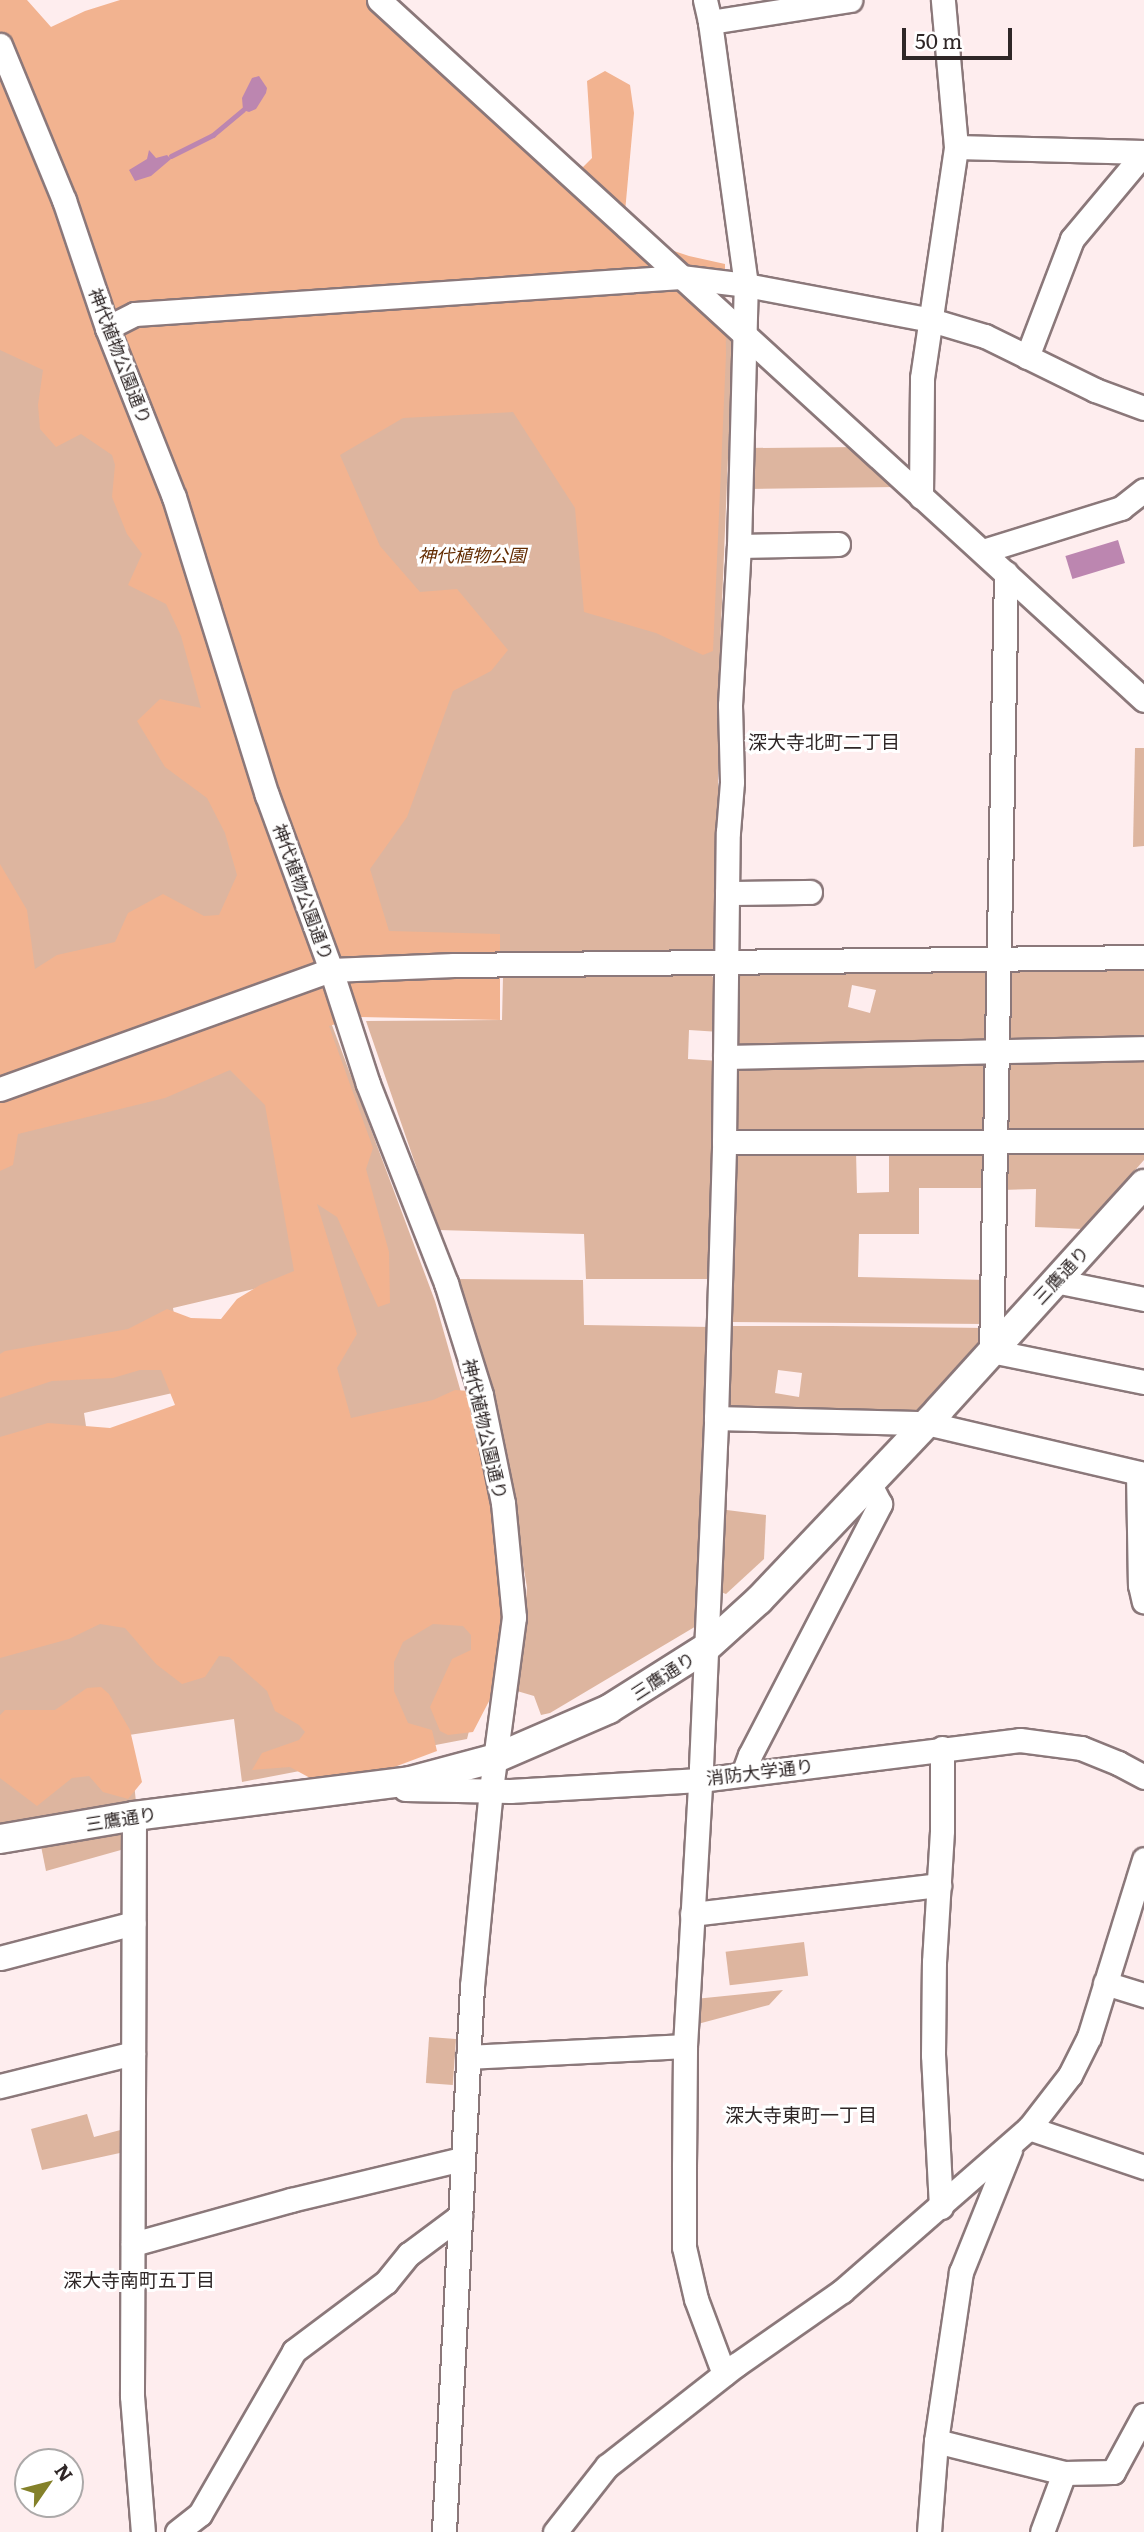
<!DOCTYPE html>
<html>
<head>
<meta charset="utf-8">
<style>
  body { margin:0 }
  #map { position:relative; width:1144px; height:2532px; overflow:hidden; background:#feedee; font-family:Literata,"Noto Sans JP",serif }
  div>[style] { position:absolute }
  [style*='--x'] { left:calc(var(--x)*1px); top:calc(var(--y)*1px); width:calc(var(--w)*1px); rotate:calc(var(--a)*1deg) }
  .green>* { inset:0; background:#ddb59f; transform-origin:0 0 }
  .forest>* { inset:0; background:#f2b390 }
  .water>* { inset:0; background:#bc86b0; transform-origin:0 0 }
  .stream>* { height:4.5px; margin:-2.25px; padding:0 2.25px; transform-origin:2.25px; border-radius:2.25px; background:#bc86b0 }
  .roads { filter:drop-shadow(2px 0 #8b787a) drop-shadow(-2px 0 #8b787a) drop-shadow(0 2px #8b787a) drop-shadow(0 -2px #8b787a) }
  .minor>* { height:23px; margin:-11.5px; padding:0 11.5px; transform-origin:11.5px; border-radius:11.5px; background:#fff }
  .major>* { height:28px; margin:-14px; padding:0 14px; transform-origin:14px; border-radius:14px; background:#fff }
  span { translate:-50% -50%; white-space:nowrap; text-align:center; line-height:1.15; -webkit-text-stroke:6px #fff; paint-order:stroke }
  .street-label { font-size:18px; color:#2f2727 }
  .park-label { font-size:18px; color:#632c02; font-style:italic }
  .neighbourhood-label { font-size:19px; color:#2f2727 }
  .north { position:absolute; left:14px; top:2448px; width:70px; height:70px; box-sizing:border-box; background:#fff; border:2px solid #aca9a9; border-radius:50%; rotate:55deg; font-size:19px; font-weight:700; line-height:28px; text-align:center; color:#2f2727 }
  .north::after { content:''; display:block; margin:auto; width:24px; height:32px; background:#84812a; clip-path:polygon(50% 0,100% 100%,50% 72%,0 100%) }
  .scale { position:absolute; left:902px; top:28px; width:110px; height:32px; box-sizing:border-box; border:4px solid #2f2727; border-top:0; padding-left:9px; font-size:21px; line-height:24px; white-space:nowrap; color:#2f2727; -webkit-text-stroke:5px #fff; paint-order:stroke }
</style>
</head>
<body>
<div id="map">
  <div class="green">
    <div style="clip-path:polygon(0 95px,318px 971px,0 1083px)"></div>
    <div style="clip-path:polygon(679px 286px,733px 338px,718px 698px,718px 955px,372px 963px,130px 329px)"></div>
    <div style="clip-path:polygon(860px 447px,897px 487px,747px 489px,749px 448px)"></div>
    <div style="clip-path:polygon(1135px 748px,1144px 748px,1144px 846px,1133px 847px)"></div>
    <div style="left:1144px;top:965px;width:74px;height:136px;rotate:90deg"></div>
    <div style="clip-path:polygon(evenodd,986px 966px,991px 971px,989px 1040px,735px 1045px,735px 971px,986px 966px,852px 985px,876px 990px,870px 1013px,848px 1007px,852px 985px)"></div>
    <div style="clip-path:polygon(710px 974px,721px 986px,720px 1032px,689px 1030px,688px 1059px,719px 1061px,713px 1279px,586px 1279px,584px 1234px,438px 1230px,366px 1021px,502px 1020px,503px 977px)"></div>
    <div style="clip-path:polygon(evenodd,326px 1009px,435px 1301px,470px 1424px,494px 1632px,467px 1739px,242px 1782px,234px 1719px,129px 1735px,136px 1802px,0 1828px,0 1101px,326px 1009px,271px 1285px,190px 1437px,91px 1459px,84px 1413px,186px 1390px,173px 1308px,271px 1285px)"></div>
    <div style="left:1144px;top:1054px;width:81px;height:138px;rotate:90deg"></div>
    <div style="clip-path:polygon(984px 1058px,989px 1063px,988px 1133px,730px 1135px,733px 1067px)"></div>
    <div style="clip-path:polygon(1144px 1146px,1144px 1160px,1083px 1229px,1035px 1227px,1036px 1189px,1001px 1190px,1003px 1156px,1007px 1149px)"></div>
    <div style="clip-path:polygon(984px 1149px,988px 1188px,919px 1188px,919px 1234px,859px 1234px,858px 1277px,987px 1280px,986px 1324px,729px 1322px,733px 1151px,856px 1151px,857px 1193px,889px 1192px,889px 1150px)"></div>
    <div style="clip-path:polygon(455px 1279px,583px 1280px,584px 1325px,712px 1327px,703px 1622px,550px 1713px,541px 1715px,534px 1696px,517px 1691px,527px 1588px,500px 1418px)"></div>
    <div style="clip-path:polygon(evenodd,727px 1326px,832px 1326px,986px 1328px,985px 1341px,917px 1416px,728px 1407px,727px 1326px,778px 1370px,802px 1373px,799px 1397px,775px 1393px,778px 1370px)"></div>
    <div style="clip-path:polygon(719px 1509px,766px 1515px,764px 1559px,726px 1594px,713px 1589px)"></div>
    <div style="clip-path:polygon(125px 1833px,128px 1848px,46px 1871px,41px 1846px)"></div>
    <div style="left:804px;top:1942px;width:34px;height:79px;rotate:83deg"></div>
    <div style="clip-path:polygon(783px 1990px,769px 2005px,694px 2025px,695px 1999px)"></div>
    <div style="left:456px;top:2039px;width:46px;height:27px;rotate:94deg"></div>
    <div style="clip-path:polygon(87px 2114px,94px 2137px,128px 2128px,129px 2151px,42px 2170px,31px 2129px)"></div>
  </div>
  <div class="forest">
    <div style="clip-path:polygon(0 0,27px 0,51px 27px,85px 11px,120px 0,388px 0,438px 62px,583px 167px,592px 158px,587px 81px,605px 71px,630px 85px,634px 113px,623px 234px,689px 256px,725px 264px,726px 355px,713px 651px,703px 655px,656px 633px,584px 612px,575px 508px,513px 412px,403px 418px,340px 455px,380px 546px,420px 592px,457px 589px,508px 650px,491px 671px,453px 691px,407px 817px,370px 869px,389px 931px,500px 934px,500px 1020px,360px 1017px,329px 1026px,373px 1148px,366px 1169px,389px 1252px,390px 1303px,378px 1307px,337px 1217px,317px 1204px,357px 1334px,337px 1368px,351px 1418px,433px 1400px,455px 1390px,470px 1391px,493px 1487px,506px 1623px,499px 1682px,473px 1732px,448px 1735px,440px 1731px,430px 1707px,452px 1659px,471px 1650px,471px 1635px,463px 1626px,433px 1624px,403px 1642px,394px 1662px,394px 1691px,408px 1723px,432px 1730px,437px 1751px,389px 1769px,321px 1784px,290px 1767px,252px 1770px,262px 1753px,299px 1740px,305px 1732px,299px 1725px,275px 1711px,267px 1691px,229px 1657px,219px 1656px,205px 1677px,182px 1684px,156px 1664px,125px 1628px,100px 1624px,69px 1639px,0 1658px,0 1437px,48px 1423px,110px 1428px,175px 1405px,161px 1370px,140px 1370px,113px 1378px,52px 1381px,0 1398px,0 1354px,5px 1351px,128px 1329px,167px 1309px,191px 1318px,221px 1319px,237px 1299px,260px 1285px,294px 1271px,265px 1105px,230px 1070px,165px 1098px,18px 1134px,13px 1165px,0 1171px,0 864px,27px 910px,35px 969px,57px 955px,115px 942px,128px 913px,163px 894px,204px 916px,219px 915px,237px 875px,225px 833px,207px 798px,165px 767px,137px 721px,160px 699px,201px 708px,181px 636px,166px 604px,128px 585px,142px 554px,127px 534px,112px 497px,115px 465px,112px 455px,81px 434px,56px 447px,40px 429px,38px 405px,43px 370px,0 350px)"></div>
    <div style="clip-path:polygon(101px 1687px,109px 1694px,130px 1730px,142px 1782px,128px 1799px,103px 1792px,89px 1776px,72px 1778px,37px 1806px,0 1778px,0 1715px,5px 1710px,55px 1710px,87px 1688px)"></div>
  </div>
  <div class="water">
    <div style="clip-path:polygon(259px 76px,267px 88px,266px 93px,256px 109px,249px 112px,243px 110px,242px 98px,252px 78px)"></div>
    <div style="clip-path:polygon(149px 150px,156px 158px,167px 155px,171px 159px,151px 176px,135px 181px,129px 170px,147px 159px)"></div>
    <div style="left:1118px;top:540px;width:24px;height:55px;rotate:73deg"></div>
  </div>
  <div class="stream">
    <div style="--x:171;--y:156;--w:47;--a:-26.6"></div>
    <div style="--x:213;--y:135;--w:39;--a:-40"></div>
  </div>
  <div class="roads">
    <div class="minor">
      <div style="--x:379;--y:0;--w:1037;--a:42.46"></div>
      <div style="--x:705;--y:0;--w:23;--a:77"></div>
      <div style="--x:0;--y:45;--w:168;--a:67.6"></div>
      <div style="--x:64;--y:200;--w:135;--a:71.4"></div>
      <div style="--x:107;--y:328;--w:182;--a:68.4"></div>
      <div style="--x:174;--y:497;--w:312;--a:72.7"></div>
      <div style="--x:267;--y:795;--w:186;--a:69.9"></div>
      <div style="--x:331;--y:970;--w:120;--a:72"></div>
      <div style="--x:368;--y:1084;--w:214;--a:68.6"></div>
      <div style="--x:446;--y:1283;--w:117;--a:72.6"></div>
      <div style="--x:481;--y:1395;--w:110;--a:78.5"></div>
      <div style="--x:503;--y:1503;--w:115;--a:84.5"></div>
      <div style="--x:514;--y:1617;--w:174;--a:97.6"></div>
      <div style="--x:491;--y:1789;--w:198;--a:95.5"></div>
      <div style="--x:472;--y:1986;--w:547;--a:92.94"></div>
      <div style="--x:956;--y:147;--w:188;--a:1.5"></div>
      <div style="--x:107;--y:328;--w:31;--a:-27"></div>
      <div style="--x:135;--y:314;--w:547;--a:-3.88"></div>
      <div style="--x:681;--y:277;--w:65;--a:7"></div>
      <div style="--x:746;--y:285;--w:188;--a:10.7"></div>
      <div style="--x:931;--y:320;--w:56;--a:16.5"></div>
      <div style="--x:985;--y:336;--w:123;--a:26.1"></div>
      <div style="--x:1095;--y:390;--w:52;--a:20.2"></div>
      <div style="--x:1027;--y:357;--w:126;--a:-69.1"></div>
      <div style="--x:1072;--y:239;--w:112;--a:-50.1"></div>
      <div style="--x:921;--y:497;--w:119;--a:-89.5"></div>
      <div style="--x:922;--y:378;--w:233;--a:-81.6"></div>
      <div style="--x:956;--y:147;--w:148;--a:-95.1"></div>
      <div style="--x:739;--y:546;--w:99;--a:-1.2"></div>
      <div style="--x:983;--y:551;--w:145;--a:-17.3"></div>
      <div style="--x:1121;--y:508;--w:29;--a:-38"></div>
      <div style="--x:1006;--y:573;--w:778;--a:91.1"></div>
      <div style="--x:991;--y:1351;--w:156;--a:11.5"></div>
      <div style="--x:727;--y:893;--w:83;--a:-0.7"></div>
      <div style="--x:725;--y:1057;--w:419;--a:-1.2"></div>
      <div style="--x:0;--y:1089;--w:352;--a:-19.8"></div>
      <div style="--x:331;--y:970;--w:123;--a:-2.3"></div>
      <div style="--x:454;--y:965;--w:690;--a:-0.66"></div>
      <div style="--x:724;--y:1142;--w:420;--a:-0.1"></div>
      <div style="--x:1055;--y:1281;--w:91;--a:11.4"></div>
      <div style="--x:716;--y:1418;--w:210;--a:1.4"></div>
      <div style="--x:926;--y:1423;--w:224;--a:13.2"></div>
      <div style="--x:1138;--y:1473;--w:112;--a:89"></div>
      <div style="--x:1140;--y:1585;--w:17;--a:77"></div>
      <div style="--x:743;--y:1774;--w:20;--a:-70"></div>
      <div style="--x:750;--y:1755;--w:283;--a:-62.6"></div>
      <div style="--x:880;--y:1504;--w:22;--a:-117"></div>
      <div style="--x:405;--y:1789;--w:105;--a:1.1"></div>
      <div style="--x:510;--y:1791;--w:190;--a:-3.3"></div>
      <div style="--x:700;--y:1780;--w:322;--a:-7.1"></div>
      <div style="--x:1020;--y:1740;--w:62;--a:7.5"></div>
      <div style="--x:1081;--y:1748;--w:40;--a:22"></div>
      <div style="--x:1118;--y:1763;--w:30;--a:28"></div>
      <div style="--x:134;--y:1816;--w:580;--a:90.2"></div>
      <div style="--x:132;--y:2396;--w:136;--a:85.4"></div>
      <div style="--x:692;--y:1914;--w:249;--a:-6.7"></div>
      <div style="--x:0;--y:1958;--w:138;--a:-14.6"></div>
      <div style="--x:1105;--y:1983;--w:41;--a:17.1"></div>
      <div style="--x:468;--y:2057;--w:217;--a:-2.9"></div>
      <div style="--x:0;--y:2086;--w:137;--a:-13.9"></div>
      <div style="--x:1029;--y:2128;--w:121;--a:18.7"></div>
      <div style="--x:941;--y:2207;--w:152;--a:-93"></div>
      <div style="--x:933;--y:2055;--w:93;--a:-89.4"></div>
      <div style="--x:934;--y:1962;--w:132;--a:-86.5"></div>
      <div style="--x:942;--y:1830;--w:82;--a:-90"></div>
      <div style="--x:133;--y:2244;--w:164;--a:-15.6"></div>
      <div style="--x:291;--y:2200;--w:176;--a:-13.5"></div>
      <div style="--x:724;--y:2374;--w:80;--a:-110.5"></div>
      <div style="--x:696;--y:2299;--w:53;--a:-103"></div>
      <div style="--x:684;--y:2247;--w:81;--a:-90"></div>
      <div style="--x:684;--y:2166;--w:120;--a:-89.5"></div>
      <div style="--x:685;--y:2046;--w:279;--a:-86.7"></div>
      <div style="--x:701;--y:1767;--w:349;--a:-87.5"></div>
      <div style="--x:716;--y:1418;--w:276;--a:-88.3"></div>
      <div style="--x:724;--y:1142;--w:310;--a:-89.3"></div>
      <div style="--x:728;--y:832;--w:50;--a:-85.4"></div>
      <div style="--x:732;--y:782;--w:77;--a:-91.5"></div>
      <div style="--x:730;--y:705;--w:159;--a:-86.8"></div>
      <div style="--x:739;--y:546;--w:261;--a:-88.5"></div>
      <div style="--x:746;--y:285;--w:265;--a:-97.8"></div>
      <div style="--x:710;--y:22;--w:142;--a:-8.9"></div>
      <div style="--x:936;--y:2441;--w:132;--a:14"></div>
      <div style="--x:1064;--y:2473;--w:49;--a:-1.2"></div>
      <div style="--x:1113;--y:2472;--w:65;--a:-61.5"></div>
      <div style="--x:177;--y:2532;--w:29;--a:-38"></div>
      <div style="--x:200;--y:2514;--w:188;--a:-60"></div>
      <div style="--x:294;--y:2351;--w:115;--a:-36.9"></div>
      <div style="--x:386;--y:2282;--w:36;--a:-51"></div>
      <div style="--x:409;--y:2254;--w:64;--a:-36.7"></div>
      <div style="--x:555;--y:2532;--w:84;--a:-51.8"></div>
      <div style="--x:607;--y:2466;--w:164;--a:-38.1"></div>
      <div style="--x:736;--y:2365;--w:129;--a:-34.9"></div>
      <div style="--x:842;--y:2291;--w:248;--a:-41.1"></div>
      <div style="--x:1029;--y:2128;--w:67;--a:-52.3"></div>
      <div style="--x:1070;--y:2075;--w:42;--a:-63.4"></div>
      <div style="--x:1089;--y:2037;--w:186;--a:-72.8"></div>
      <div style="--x:929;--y:2532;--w:91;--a:-85.6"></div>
      <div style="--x:936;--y:2441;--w:171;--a:-81.6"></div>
      <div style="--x:961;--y:2272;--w:131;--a:-68.1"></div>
      <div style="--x:1042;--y:2532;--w:63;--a:-69.6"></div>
    </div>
    <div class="major">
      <div style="--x:0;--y:1839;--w:136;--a:-9.7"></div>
      <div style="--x:134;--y:1816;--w:278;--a:-7.2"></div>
      <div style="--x:410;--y:1781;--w:89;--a:-15"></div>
      <div style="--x:496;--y:1758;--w:123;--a:-23.4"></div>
      <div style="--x:609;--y:1709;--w:115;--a:-32.2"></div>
      <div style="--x:706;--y:1648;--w:72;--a:-42.2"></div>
      <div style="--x:759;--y:1600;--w:262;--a:-46.5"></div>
      <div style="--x:939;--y:1410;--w:305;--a:-47.8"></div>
    </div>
  </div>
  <div class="street-label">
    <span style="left:120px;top:356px;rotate:69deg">神代植物公園通り</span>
    <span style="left:303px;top:892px;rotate:70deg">神代植物公園通り</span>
    <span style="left:1061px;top:1275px;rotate:-47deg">三鷹通り</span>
    <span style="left:485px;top:1429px;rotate:77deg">神代植物公園通り</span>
    <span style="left:663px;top:1676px;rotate:-33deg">三鷹通り</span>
    <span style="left:760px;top:1772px;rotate:-7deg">消防大学通り</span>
    <span style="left:121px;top:1819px;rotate:-9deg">三鷹通り</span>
  </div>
  <div class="park-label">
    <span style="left:472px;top:555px">神代植物公園</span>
  </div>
  <div class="neighbourhood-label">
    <span style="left:824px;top:742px">深大寺北町二丁目</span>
    <span style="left:801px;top:2115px">深大寺東町一丁目</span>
    <span style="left:139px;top:2280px">深大寺南町五丁目</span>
  </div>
  <div class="north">N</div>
  <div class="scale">50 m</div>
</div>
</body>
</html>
